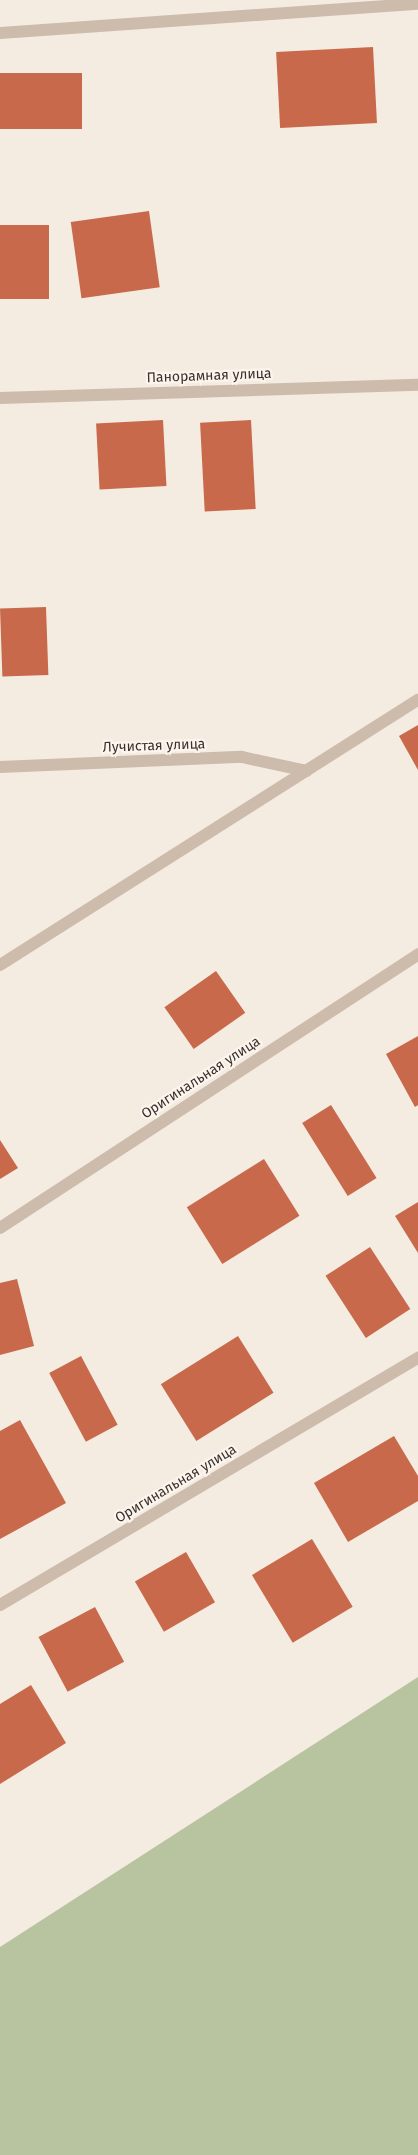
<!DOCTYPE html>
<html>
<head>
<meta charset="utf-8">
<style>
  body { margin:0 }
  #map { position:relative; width:418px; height:2155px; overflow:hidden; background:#f4ebe1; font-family:"Fira Sans",sans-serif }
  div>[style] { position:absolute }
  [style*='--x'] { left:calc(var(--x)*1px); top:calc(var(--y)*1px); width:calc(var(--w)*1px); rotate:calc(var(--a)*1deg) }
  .green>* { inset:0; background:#b8c4a0 }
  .building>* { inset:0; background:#c8694b; transform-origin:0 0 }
  .minor>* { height:12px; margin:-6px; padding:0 6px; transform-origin:6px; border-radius:6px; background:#cdbbac }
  span { translate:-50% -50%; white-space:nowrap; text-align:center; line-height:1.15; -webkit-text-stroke:4.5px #fbf5ee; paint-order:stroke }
  .street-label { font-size:14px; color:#3b302b }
</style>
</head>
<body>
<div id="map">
  <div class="green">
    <div style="clip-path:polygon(418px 1677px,418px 2155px,0 2155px,0 1947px)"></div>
  </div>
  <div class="building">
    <div style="left:373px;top:47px;width:76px;height:97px;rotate:87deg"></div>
    <div style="left:82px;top:73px;width:56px;height:82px;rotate:90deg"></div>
    <div style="left:149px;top:211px;width:77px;height:79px;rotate:82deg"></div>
    <div style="left:0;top:225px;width:49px;height:74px"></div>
    <div style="left:163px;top:420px;width:66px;height:67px;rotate:87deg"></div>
    <div style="left:251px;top:420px;width:89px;height:51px;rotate:87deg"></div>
    <div style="left:46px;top:607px;width:68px;height:46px;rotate:88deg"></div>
    <div style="clip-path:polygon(418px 725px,418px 770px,399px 736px)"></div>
    <div style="left:216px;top:971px;width:51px;height:63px;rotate:55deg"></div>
    <div style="clip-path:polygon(418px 1036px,418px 1105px,415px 1107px,386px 1054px)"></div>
    <div style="left:331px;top:1105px;width:86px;height:34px;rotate:58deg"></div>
    <div style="clip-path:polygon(0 1140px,18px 1168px,0 1179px)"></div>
    <div style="left:264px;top:1159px;width:67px;height:91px;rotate:58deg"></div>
    <div style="clip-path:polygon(418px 1202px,418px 1253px,395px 1216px)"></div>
    <div style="left:370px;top:1247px;width:74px;height:53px;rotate:57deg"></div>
    <div style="clip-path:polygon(17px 1279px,34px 1346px,0 1355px,0 1283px)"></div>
    <div style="left:238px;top:1336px;width:67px;height:91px;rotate:58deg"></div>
    <div style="left:81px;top:1356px;width:78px;height:36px;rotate:62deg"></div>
    <div style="clip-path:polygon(20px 1420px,66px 1503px,0 1539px,0 1431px)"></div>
    <div style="clip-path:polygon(394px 1436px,418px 1476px,418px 1501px,348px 1542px,314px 1483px)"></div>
    <div style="left:312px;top:1539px;width:79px;height:70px;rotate:59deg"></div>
    <div style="left:186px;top:1552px;width:58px;height:59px;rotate:60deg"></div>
    <div style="left:95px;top:1607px;width:62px;height:64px;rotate:62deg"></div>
    <div style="clip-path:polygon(31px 1685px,66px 1743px,0 1784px,0 1704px)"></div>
  </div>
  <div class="minor">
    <div style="--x:0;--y:33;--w:419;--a:-4"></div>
    <div style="--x:0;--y:398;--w:418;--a:-1.8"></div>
    <div style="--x:0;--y:767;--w:242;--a:-2.4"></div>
    <div style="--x:242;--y:757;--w:66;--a:12.2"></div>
    <div style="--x:0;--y:965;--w:495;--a:-32.4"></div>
    <div style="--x:0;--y:1228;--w:500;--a:-33.2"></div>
    <div style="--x:0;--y:1605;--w:486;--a:-30.6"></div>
  </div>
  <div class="street-label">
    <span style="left:209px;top:376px;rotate:-2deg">Панорамная улица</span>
    <span style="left:154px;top:746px;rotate:-2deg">Лучистая улица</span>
    <span style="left:201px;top:1078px;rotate:-33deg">Оригинальная улица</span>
    <span style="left:176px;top:1484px;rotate:-31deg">Оригинальная улица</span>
  </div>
</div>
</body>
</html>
